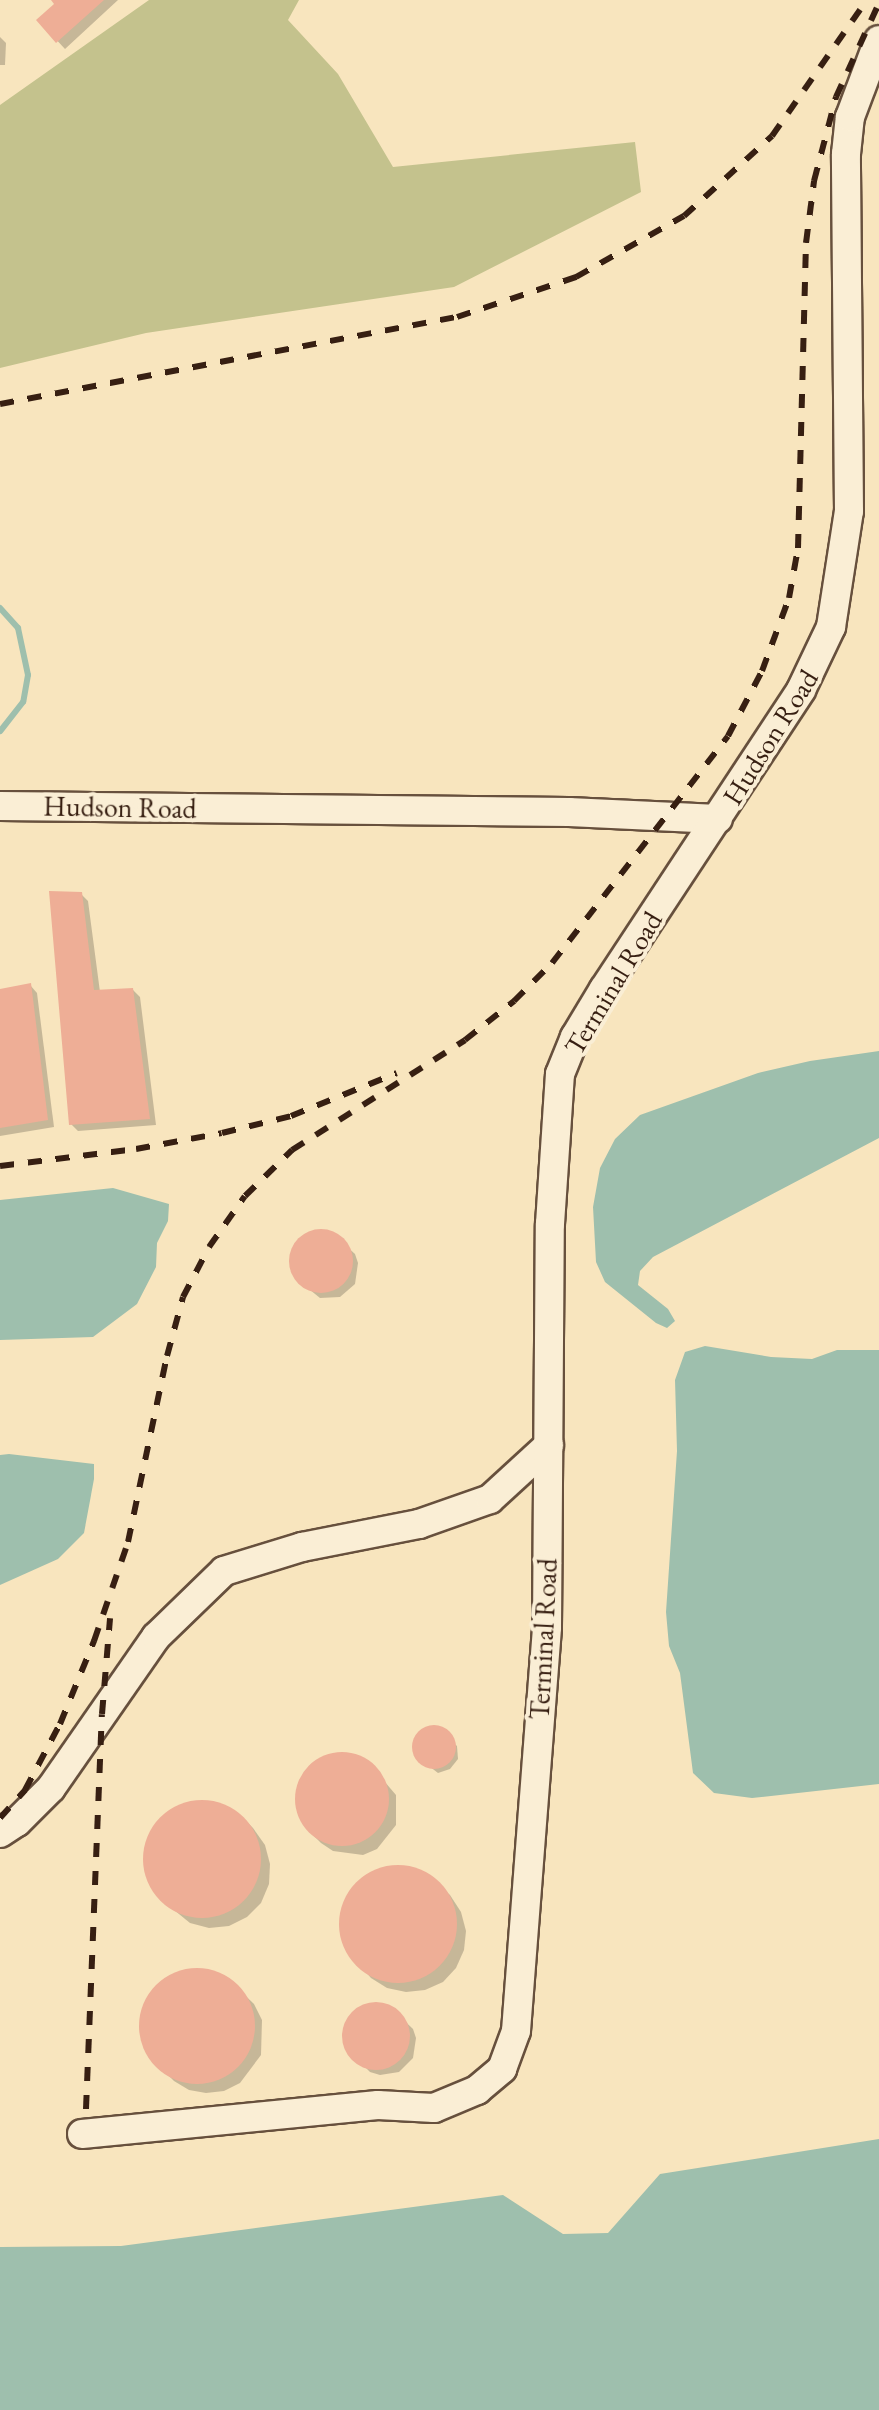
<!DOCTYPE html>
<html>
<head>
<meta charset="utf-8">
<style>
  body { margin:0 }
  #map { position:relative; width:879px; height:2410px; overflow:hidden; background:#f8e5be; font-family:"EB Garamond",serif }
  div>[style] { position:absolute }
  [style*='--x'] { left:calc(var(--x)*1px); top:calc(var(--y)*1px); width:calc(var(--w)*1px); rotate:calc(var(--a)*1deg) }
  .green>* { inset:0; background:#c4c28d }
  .water>* { inset:0; background:#9ebfad }
  .shadow>* { inset:0; background:#0003 }
  .stream>* { height:6px; margin:-3px; padding:0 3px; transform-origin:3px; border-radius:3px; background:#9ebfad }
  .building>* { inset:0; background:#eeae96 }
  .round { border-radius:50% }
  .roads { filter:drop-shadow(2px 0 #67503d) drop-shadow(-2px 0 #67503d) drop-shadow(0 2px #67503d) drop-shadow(0 -2px #67503d) }
  .minor>* { height:28px; margin:-14px; padding:0 14px; transform-origin:14px; border-radius:14px; background:#faeed5 }
  .rail>* { height:6px; margin-top:-3px; transform-origin:0; background:repeating-linear-gradient(90deg,#371f12 0 14px,transparent 0 28px) }
  span { translate:-50% -50%; white-space:nowrap; text-align:center; line-height:1.15; -webkit-text-stroke:8px #faeed5; paint-order:stroke }
  .street-label { font-size:28px; color:#371f12 }
</style>
</head>
<body>
<div id="map">
  <div class="green">
    <div style="clip-path:polygon(149px 0,299px 0,288px 20px,338px 74px,393px 167px,635px 142px,641px 192px,454px 287px,146px 333px,0 368px,0 105px)"></div>
  </div>
  <div class="water">
    <div style="clip-path:polygon(879px 1051px,879px 1138px,653px 1257px,640px 1271px,638px 1285px,668px 1309px,675px 1321px,667px 1328px,656px 1323px,605px 1282px,596px 1262px,593px 1207px,600px 1168px,615px 1139px,640px 1115px,758px 1073px,810px 1061px)"></div>
    <div style="clip-path:polygon(113px 1188px,169px 1204px,168px 1221px,157px 1243px,156px 1267px,137px 1304px,93px 1337px,0 1340px,0 1200px)"></div>
    <div style="clip-path:polygon(705px 1346px,771px 1357px,812px 1359px,837px 1350px,879px 1350px,879px 1784px,752px 1798px,714px 1793px,693px 1773px,680px 1673px,669px 1646px,666px 1612px,677px 1451px,675px 1380px,685px 1352px)"></div>
    <div style="clip-path:polygon(9px 1454px,94px 1464px,94px 1479px,84px 1533px,58px 1559px,0 1585px,0 1455px)"></div>
    <div style="clip-path:polygon(879px 2139px,879px 2410px,0 2410px,0 2247px,121px 2246px,503px 2195px,563px 2234px,608px 2233px,660px 2174px)"></div>
  </div>
  <div class="shadow">
    <div style="clip-path:polygon(55px 0,118px 0,65px 49px,38px 20px,57px 4px)"></div>
    <div style="clip-path:polygon(0 37px,6px 43px,5px 65px,0 65px)"></div>
    <div style="clip-path:polygon(81px 894px,88px 901px,100px 992px,133px 990px,140px 997px,156px 1125px,78px 1131px,71px 1124px)"></div>
    <div style="clip-path:polygon(30px 985px,37px 993px,54px 1127px,0 1136px,0 991px)"></div>
    <div style="clip-path:polygon(313px 1232px,332px 1233px,355px 1254px,358px 1263px,355px 1284px,340px 1297px,320px 1298px,299px 1281px,292px 1270px,292px 1251px,304px 1236px)"></div>
    <div style="clip-path:polygon(437px 1728px,457px 1746px,458px 1759px,450px 1769px,438px 1773px,416px 1756px,414px 1744px,420px 1733px)"></div>
    <div style="clip-path:polygon(338px 1754px,367px 1761px,396px 1795px,396px 1825px,377px 1849px,363px 1855px,333px 1851px,321px 1843px,310px 1832px,297px 1806px,302px 1777px,324px 1757px)"></div>
    <div style="clip-path:polygon(210px 1802px,243px 1818px,253px 1828px,265px 1845px,270px 1864px,269px 1884px,261px 1903px,247px 1917px,229px 1926px,209px 1928px,190px 1923px,163px 1901px,152px 1886px,146px 1851px,151px 1834px,161px 1819px,175px 1808px)"></div>
    <div style="clip-path:polygon(390px 1867px,408px 1867px,425px 1873px,450px 1895px,461px 1912px,466px 1931px,464px 1950px,456px 1968px,443px 1982px,425px 1990px,406px 1992px,387px 1988px,371px 1978px,348px 1952px,342px 1935px,347px 1899px,357px 1884px,372px 1873px)"></div>
    <div style="clip-path:polygon(192px 1970px,212px 1972px,229px 1980px,254px 2004px,262px 2020px,261px 2055px,240px 2083px,224px 2091px,206px 2093px,189px 2090px,174px 2081px,151px 2058px,143px 2040px,141px 2021px,147px 2002px,158px 1986px,174px 1975px)"></div>
    <div style="clip-path:polygon(368px 2005px,389px 2006px,413px 2029px,416px 2038px,413px 2058px,399px 2072px,380px 2075px,370px 2072px,347px 2049px,345px 2038px,350px 2017px)"></div>
  </div>
  <div class="stream">
    <div style="--x:0;--y:608;--w:27;--a:48"></div>
    <div style="--x:18;--y:628;--w:48;--a:78"></div>
    <div style="--x:28;--y:675;--w:27;--a:100"></div>
    <div style="--x:23;--y:702;--w:37;--a:128"></div>
  </div>
  <div class="building">
    <div style="clip-path:polygon(51px 0,104px 0,56px 43px,36px 20px,54px 4px)"></div>
    <div style="clip-path:polygon(49px 891px,82px 892px,94px 990px,133px 988px,150px 1119px,69px 1125px)"></div>
    <div style="clip-path:polygon(31px 983px,48px 1120px,0 1128px,0 989px)"></div>
    <div class="round" style="left:289px;top:1229px;width:64px;height:64px"></div>
    <div class="round" style="left:412px;top:1725px;width:44px;height:44px"></div>
    <div class="round" style="left:295px;top:1752px;width:94px;height:94px"></div>
    <div class="round" style="left:143px;top:1800px;width:118px;height:118px"></div>
    <div class="round" style="left:339px;top:1865px;width:118px;height:118px"></div>
    <div class="round" style="left:139px;top:1968px;width:116px;height:116px"></div>
    <div class="round" style="left:342px;top:2002px;width:68px;height:68px"></div>
  </div>
  <div class="roads">
    <div class="minor">
      <div style="--x:0;--y:806;--w:569;--a:0.6"></div>
      <div style="--x:569;--y:812;--w:149;--a:2.7"></div>
      <div style="--x:0;--y:1833;--w:20;--a:-33"></div>
      <div style="--x:17;--y:1822;--w:48;--a:-45"></div>
      <div style="--x:51;--y:1788;--w:184;--a:-55.2"></div>
      <div style="--x:156;--y:1637;--w:95;--a:-44.1"></div>
      <div style="--x:224;--y:1571;--w:82;--a:-17.1"></div>
      <div style="--x:302;--y:1547;--w:119;--a:-11.1"></div>
      <div style="--x:419;--y:1524;--w:75;--a:-19.4"></div>
      <div style="--x:490;--y:1499;--w:80;--a:-42.5"></div>
      <div style="--x:82;--y:2134;--w:297;--a:-5.6"></div>
      <div style="--x:378;--y:2105;--w:56;--a:3.1"></div>
      <div style="--x:434;--y:2108;--w:47;--a:-22.7"></div>
      <div style="--x:477;--y:2090;--w:33;--a:-40"></div>
      <div style="--x:502;--y:2069;--w:40;--a:-69.8"></div>
      <div style="--x:516;--y:2031;--w:405;--a:-85.6"></div>
      <div style="--x:547;--y:1627;--w:403;--a:-89.6"></div>
      <div style="--x:550;--y:1224;--w:150;--a:-86.2"></div>
      <div style="--x:560;--y:1074;--w:40;--a:-68"></div>
      <div style="--x:575;--y:1037;--w:56;--a:-58.9"></div>
      <div style="--x:604;--y:989;--w:358;--a:-56.6"></div>
      <div style="--x:801;--y:690;--w:70;--a:-64.5"></div>
      <div style="--x:831;--y:627;--w:117;--a:-81.2"></div>
      <div style="--x:849;--y:511;--w:357;--a:-90.5"></div>
      <div style="--x:846;--y:154;--w:37;--a:-84"></div>
      <div style="--x:850;--y:117;--w:82;--a:-69.4"></div>
    </div>
  </div>
  <div class="rail">
    <div style="--x:0;--y:404;--w:465;--a:-10.8"></div>
    <div style="--x:457;--y:317;--w:126;--a:-18.6"></div>
    <div style="--x:576;--y:277;--w:124;--a:-29.5"></div>
    <div style="--x:684;--y:216;--w:119;--a:-42.3"></div>
    <div style="--x:772;--y:136;--w:166;--a:-55.1"></div>
    <div style="--x:0;--y:1166;--w:137;--a:-7.1"></div>
    <div style="--x:136;--y:1149;--w:87;--a:-10.5"></div>
    <div style="--x:222;--y:1133;--w:71;--a:-13.8"></div>
    <div style="--x:291;--y:1116;--w:114;--a:-22.1"></div>
    <div style="--x:0;--y:1818;--w:38;--a:-48"></div>
    <div style="--x:25;--y:1790;--w:75;--a:-62.1"></div>
    <div style="--x:60;--y:1724;--w:90;--a:-67.7"></div>
    <div style="--x:94;--y:1641;--w:105;--a:-71"></div>
    <div style="--x:128;--y:1542;--w:190;--a:-78.2"></div>
    <div style="--x:167;--y:1356;--w:61;--a:-74.8"></div>
    <div style="--x:183;--y:1297;--w:56;--a:-62.5"></div>
    <div style="--x:209;--y:1247;--w:62;--a:-54.8"></div>
    <div style="--x:245;--y:1196;--w:66;--a:-44.4"></div>
    <div style="--x:292;--y:1150;--w:205;--a:-32.4"></div>
    <div style="--x:465;--y:1040;--w:63;--a:-38.5"></div>
    <div style="--x:514;--y:1001;--w:54;--a:-45"></div>
    <div style="--x:552;--y:963;--w:287;--a:-52.2"></div>
    <div style="--x:728;--y:736;--w:73;--a:-62.4"></div>
    <div style="--x:762;--y:671;--w:78;--a:-69.7"></div>
    <div style="--x:789;--y:598;--w:51;--a:-79.8"></div>
    <div style="--x:798;--y:548;--w:305;--a:-88.5"></div>
    <div style="--x:806;--y:243;--w:63;--a:-82.6"></div>
    <div style="--x:814;--y:181;--w:87;--a:-75.3"></div>
    <div style="--x:836;--y:97;--w:103;--a:-65.4"></div>
    <div style="--x:86;--y:2109;--w:395;--a:-87.7"></div>
    <div style="--x:102;--y:1714;--w:96;--a:-85.2"></div>
  </div>
  <div class="street-label">
    <span style="left:770px;top:737px;rotate:-58deg">Hudson Road</span>
    <span style="left:120px;top:807px;rotate:1deg">Hudson Road</span>
    <span style="left:613px;top:983px;rotate:-59deg">Terminal Road</span>
    <span style="left:543px;top:1639px;rotate:-87deg">Terminal Road</span>
  </div>
</div>
</body>
</html>
